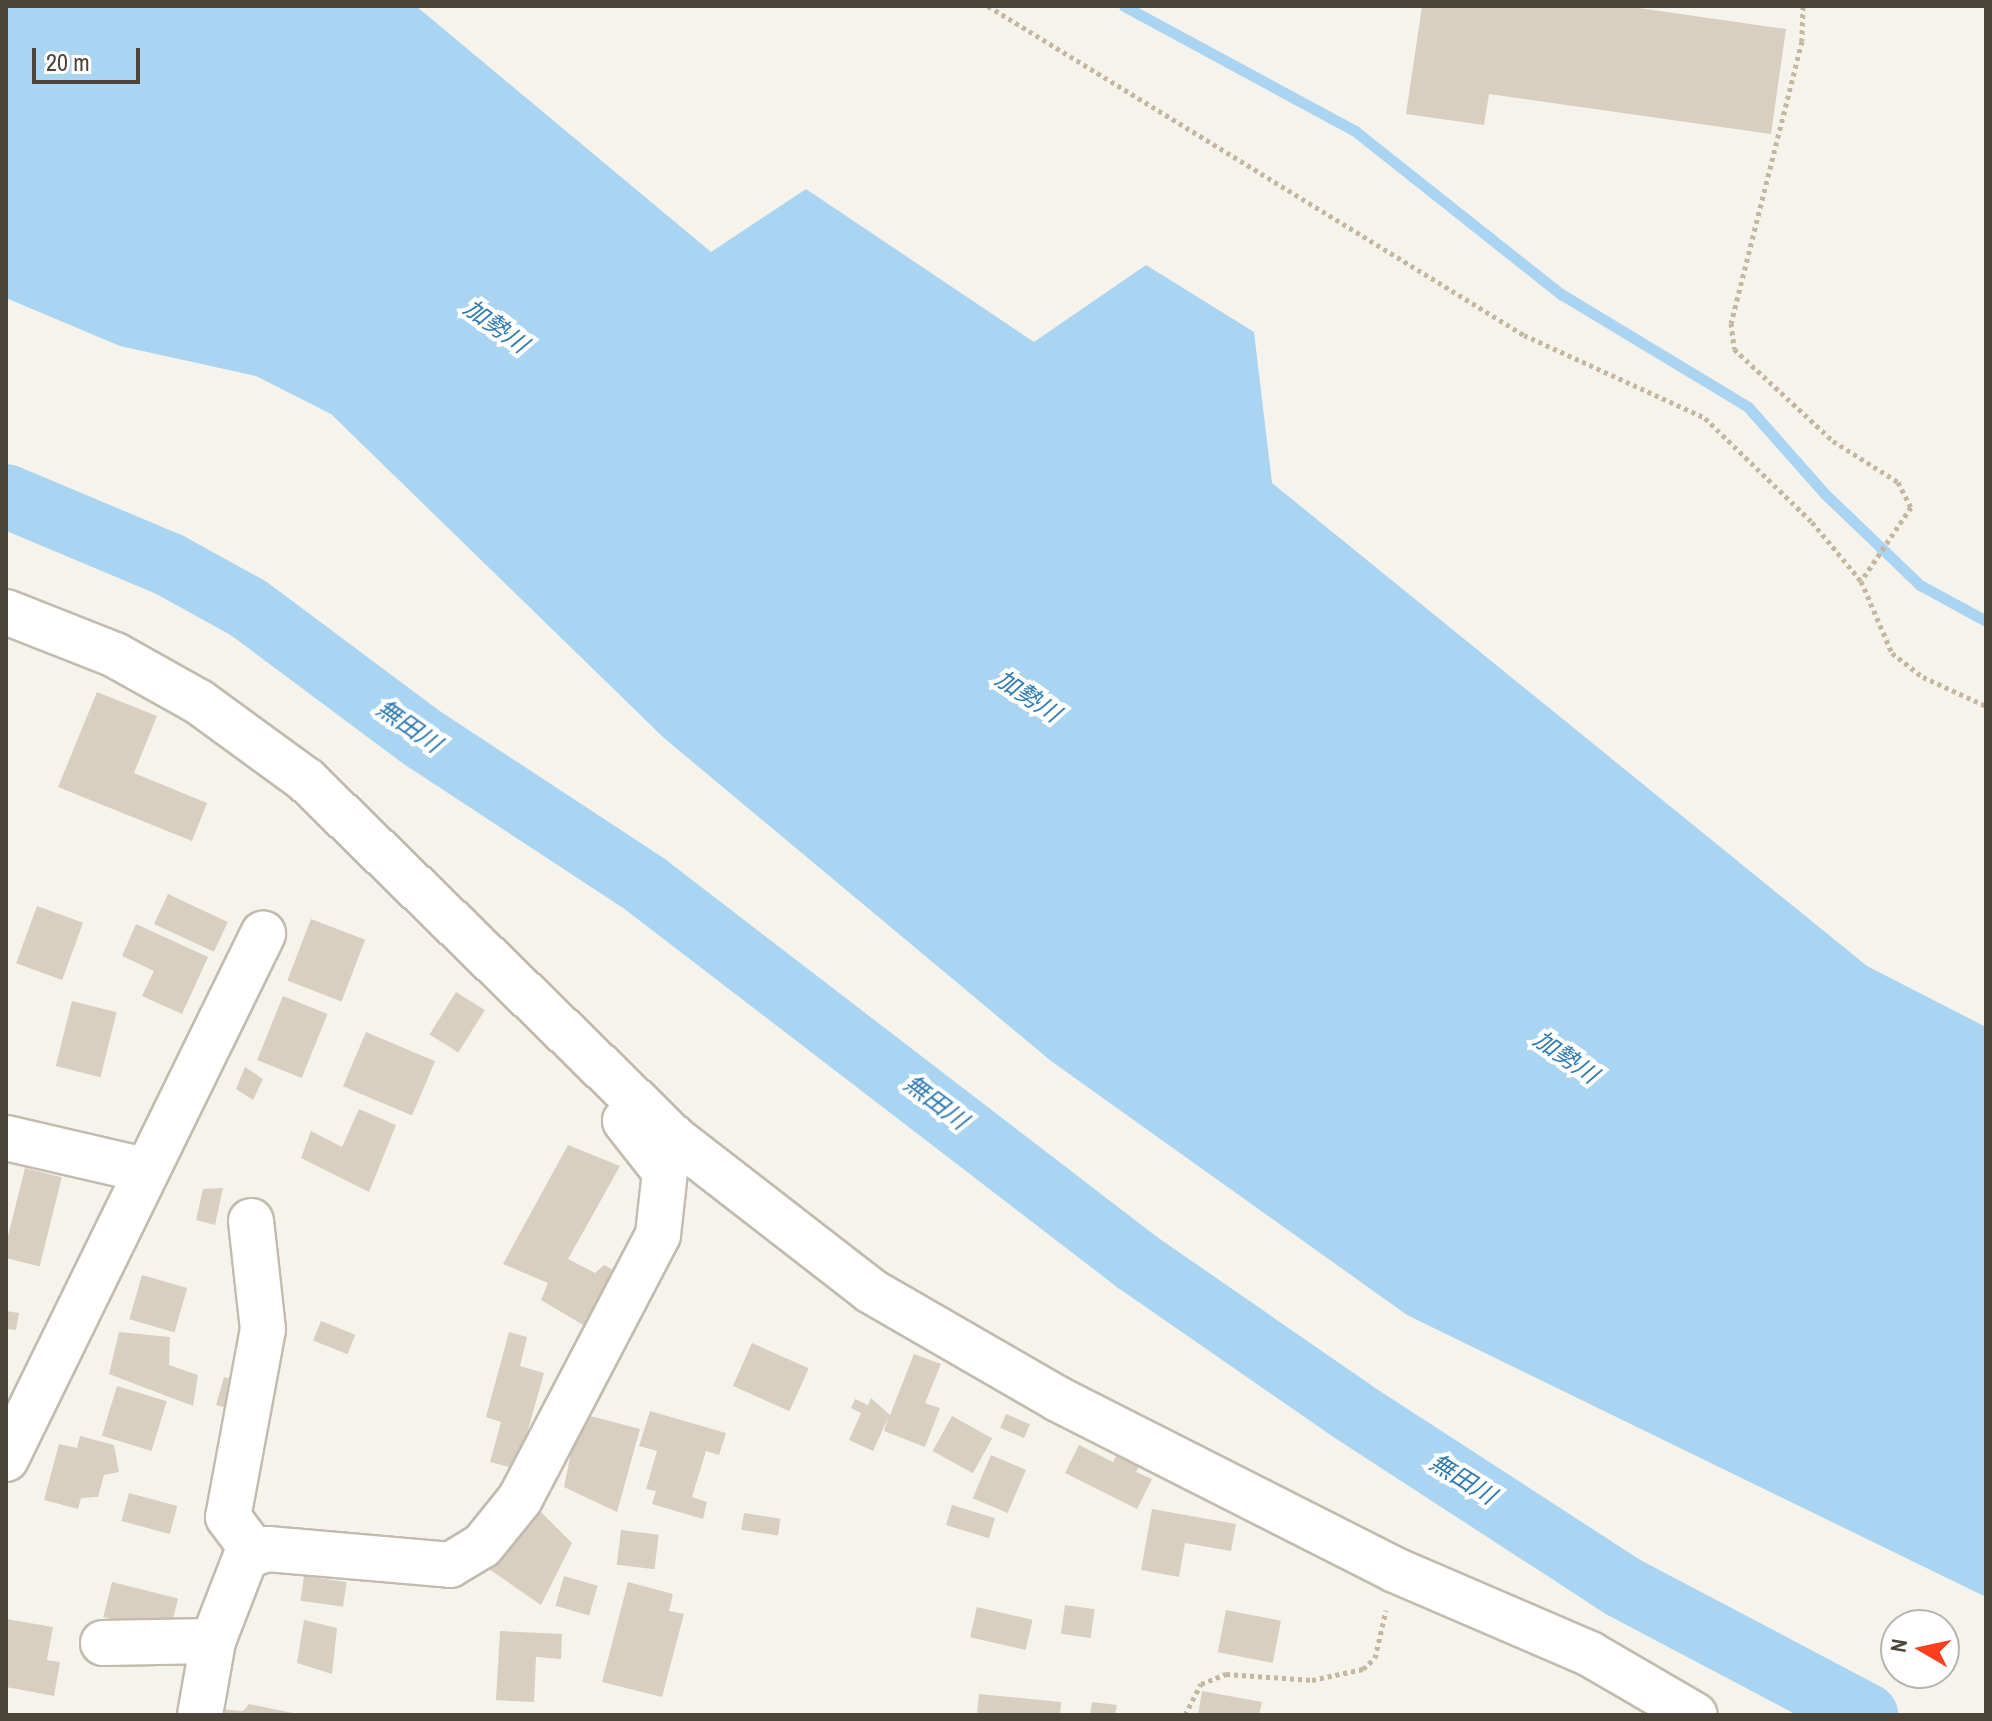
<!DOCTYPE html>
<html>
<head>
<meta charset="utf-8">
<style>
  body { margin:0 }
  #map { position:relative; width:1992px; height:1721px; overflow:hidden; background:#f6f3ec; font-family:"Archivo Narrow","Noto Sans JP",sans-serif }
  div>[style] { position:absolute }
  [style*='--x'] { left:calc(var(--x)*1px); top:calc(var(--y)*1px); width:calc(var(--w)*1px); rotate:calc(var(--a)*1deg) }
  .water>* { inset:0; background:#a9d4f2 }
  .stream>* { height:11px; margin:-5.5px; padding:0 5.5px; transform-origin:5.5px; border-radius:5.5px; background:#a9d4f2 }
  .river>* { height:64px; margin:-32px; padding:0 32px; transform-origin:32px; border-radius:32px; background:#a9d4f2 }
  .building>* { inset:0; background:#d8cfc1; transform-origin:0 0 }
  .path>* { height:5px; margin-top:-2.5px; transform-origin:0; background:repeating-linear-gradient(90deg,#c4b79f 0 4px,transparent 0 8px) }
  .roads { filter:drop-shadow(2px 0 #c2bbae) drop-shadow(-2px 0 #c2bbae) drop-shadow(0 2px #c2bbae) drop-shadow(0 -2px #c2bbae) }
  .minor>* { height:44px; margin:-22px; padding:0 22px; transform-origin:22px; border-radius:22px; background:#fff }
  span { translate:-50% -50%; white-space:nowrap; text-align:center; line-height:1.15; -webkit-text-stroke:8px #fff; paint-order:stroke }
  .water-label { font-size:24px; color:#2e7ab2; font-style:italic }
  .frame { position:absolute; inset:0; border:8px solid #4b4439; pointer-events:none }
  .north { position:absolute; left:1880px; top:1609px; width:80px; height:80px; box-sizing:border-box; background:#fff; border:2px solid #b7b4b0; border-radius:50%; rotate:279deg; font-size:22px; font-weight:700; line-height:32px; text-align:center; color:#4b4439 }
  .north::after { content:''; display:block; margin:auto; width:28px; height:36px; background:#fc3f1d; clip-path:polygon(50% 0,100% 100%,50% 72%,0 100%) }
  .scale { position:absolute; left:32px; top:48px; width:108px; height:36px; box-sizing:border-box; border:4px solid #4b4439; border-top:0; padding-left:10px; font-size:24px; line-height:28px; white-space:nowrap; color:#4b4439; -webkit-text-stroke:6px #fff; paint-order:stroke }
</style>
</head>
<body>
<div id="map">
  <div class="water">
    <div style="clip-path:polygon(6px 6px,416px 6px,711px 252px,806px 189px,1034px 342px,1146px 265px,1254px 332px,1272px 483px,1867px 966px,1986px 1027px,1986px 1597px,1407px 1315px,1051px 1061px,664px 738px,331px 414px,256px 376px,120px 346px,6px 298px)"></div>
  </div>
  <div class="stream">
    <div style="--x:1124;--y:6;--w:263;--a:28.4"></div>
    <div style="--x:1355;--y:131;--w:263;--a:38.4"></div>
    <div style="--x:1561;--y:294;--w:218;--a:31.1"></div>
    <div style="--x:1748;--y:407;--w:116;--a:48.5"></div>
    <div style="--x:1825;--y:494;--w:132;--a:43.8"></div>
    <div style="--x:1920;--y:585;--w:75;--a:28.6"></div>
  </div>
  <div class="river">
    <div style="--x:6;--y:496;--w:178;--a:22.8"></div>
    <div style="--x:170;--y:565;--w:89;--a:28.9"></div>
    <div style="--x:248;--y:608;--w:219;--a:36.7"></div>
    <div style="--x:424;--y:739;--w:266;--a:33.3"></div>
    <div style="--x:646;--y:885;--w:619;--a:37.52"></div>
    <div style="--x:1137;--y:1262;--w:262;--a:34.7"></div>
    <div style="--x:1352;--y:1411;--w:323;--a:33"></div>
    <div style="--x:1623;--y:1587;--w:275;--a:27.8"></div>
  </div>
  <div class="building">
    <div style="clip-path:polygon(1422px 6px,1625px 6px,1786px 29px,1771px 134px,1489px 94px,1484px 125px,1406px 114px)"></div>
    <div style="clip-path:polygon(97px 692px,157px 716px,134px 773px,207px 803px,192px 841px,58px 787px)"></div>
    <div style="left:168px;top:894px;width:66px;height:33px;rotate:25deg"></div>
    <div style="left:37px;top:906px;width:49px;height:61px;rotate:20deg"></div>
    <div style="left:311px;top:919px;width:58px;height:66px;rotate:21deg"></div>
    <div style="clip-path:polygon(136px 924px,208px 957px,182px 1014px,142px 996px,154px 971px,122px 956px)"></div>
    <div style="left:456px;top:992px;width:34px;height:50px;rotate:32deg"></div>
    <div style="left:283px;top:996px;width:48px;height:69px;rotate:22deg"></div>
    <div style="left:72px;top:1001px;width:46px;height:67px;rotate:14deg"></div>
    <div style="left:366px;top:1032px;width:75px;height:59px;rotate:23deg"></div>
    <div style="clip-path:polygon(245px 1067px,263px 1079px,253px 1100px,236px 1089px)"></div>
    <div style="clip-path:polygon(359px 1109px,396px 1125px,369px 1192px,301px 1158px,311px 1131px,342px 1147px)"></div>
    <div style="clip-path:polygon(568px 1145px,620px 1166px,568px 1259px,595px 1273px,604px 1265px,626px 1277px,595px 1332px,541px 1300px,548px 1283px,503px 1264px)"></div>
    <div style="left:25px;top:1168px;width:38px;height:92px;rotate:14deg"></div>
    <div style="clip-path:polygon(223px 1188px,215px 1225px,196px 1220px,203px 1189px)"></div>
    <div style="left:142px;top:1275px;width:47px;height:46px;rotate:16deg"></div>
    <div style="clip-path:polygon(6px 1311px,19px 1313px,16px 1330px,6px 1329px)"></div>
    <div style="left:321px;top:1321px;width:37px;height:21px;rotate:22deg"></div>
    <div style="clip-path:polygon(119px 1332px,170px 1337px,169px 1365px,198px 1375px,193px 1406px,109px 1374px)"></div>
    <div style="clip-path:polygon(509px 1332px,527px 1337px,520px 1366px,544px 1373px,517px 1469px,490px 1462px,501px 1422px,486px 1417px)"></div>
    <div style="left:752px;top:1343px;width:62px;height:47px;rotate:24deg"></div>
    <div style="clip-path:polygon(914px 1354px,941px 1364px,925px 1403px,940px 1408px,925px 1447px,884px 1431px,888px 1418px,873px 1451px,849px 1440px,861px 1413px,851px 1408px,855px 1399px,868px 1405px,871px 1398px,890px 1415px)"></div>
    <div style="left:224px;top:1377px;width:19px;height:29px;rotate:16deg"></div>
    <div style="left:117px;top:1386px;width:52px;height:52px;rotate:17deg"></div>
    <div style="clip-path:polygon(650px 1411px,726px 1433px,719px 1455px,706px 1451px,692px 1497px,707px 1502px,703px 1519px,652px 1504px,656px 1491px,646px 1489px,657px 1451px,639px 1446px)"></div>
    <div style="clip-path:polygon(579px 1413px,640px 1429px,617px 1512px,564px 1487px)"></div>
    <div style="left:1006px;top:1414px;width:26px;height:15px;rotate:23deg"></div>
    <div style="left:952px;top:1416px;width:46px;height:40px;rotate:29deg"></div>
    <div style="clip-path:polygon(80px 1436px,114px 1445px,119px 1472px,104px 1475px,98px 1497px,81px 1498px,78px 1509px,44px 1500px,59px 1444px,77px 1448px)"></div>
    <div style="clip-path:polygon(1124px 1441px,1146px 1452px,1136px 1472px,1152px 1479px,1137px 1509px,1065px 1473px,1079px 1445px,1113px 1462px)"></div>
    <div style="left:991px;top:1455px;width:38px;height:47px;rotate:23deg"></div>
    <div style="left:129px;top:1493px;width:50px;height:29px;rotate:15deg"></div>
    <div style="clip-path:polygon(531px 1502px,572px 1543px,541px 1605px,486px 1567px)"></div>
    <div style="left:952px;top:1505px;width:45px;height:21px;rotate:17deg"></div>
    <div style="clip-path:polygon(1152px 1509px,1236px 1524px,1231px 1551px,1185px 1543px,1179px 1577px,1141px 1570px)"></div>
    <div style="left:744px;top:1513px;width:37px;height:17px;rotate:9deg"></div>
    <div style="left:621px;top:1530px;width:38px;height:35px;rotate:7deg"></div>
    <div style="left:304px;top:1576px;width:43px;height:25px;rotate:8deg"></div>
    <div style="left:564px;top:1576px;width:35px;height:31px;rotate:16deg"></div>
    <div style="left:112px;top:1582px;width:68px;height:36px;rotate:14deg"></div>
    <div style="clip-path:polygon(628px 1582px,673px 1594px,669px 1611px,684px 1614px,662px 1697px,602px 1682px)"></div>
    <div style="left:1065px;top:1605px;width:30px;height:29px;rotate:8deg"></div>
    <div style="left:977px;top:1607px;width:57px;height:31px;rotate:13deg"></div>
    <div style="left:1226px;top:1610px;width:56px;height:43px;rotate:11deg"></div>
    <div style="clip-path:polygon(6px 1619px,53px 1627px,47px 1660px,60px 1662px,54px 1696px,6px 1687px)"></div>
    <div style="clip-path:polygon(304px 1620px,337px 1628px,332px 1674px,297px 1663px)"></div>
    <div style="clip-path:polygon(500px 1631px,562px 1634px,561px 1659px,536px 1657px,534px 1702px,496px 1700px)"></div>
    <div style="clip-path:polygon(1202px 1691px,1262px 1702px,1259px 1715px,1198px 1715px)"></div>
    <div style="clip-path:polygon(979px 1694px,1061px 1702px,1060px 1715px,977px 1715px)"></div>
    <div style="clip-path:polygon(1092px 1702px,1117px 1705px,1115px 1715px,1090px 1715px)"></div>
    <div style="clip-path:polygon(249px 1704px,298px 1714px,298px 1715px,206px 1715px,207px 1708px,243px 1711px)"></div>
  </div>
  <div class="path">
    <div style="--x:988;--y:6;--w:629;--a:31.54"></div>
    <div style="--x:1524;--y:335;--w:199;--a:24.6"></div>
    <div style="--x:1705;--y:418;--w:149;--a:44.2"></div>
    <div style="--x:1812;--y:522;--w:77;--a:50.3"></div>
    <div style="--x:1861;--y:581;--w:78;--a:66.7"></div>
    <div style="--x:1892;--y:653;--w:39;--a:38"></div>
    <div style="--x:1923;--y:677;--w:69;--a:24.7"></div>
    <div style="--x:1803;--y:6;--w:35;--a:92"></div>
    <div style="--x:1802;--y:41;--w:291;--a:104.1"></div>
    <div style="--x:1731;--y:323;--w:26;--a:83"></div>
    <div style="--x:1734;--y:349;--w:135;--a:42.9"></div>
    <div style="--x:1833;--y:441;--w:77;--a:32.2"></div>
    <div style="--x:1898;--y:482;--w:28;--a:63"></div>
    <div style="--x:1911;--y:507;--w:89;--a:124"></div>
    <div style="--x:1185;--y:1715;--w:35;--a:-63"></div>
    <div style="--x:1201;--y:1684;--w:27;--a:-22"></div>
    <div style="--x:1226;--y:1674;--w:86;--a:4"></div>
    <div style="--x:1312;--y:1680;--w:52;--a:-12.2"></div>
    <div style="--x:1363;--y:1669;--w:16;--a:-43"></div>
    <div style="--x:1375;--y:1658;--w:49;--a:-77.1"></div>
  </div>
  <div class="roads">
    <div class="minor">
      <div style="--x:6;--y:612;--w:117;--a:21.5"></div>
      <div style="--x:115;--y:655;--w:96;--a:29.2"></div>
      <div style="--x:199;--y:702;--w:132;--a:36.1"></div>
      <div style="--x:306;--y:780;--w:513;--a:44.21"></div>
      <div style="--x:674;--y:1138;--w:249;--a:37.8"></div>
      <div style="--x:871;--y:1291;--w:216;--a:30"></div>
      <div style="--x:1058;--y:1399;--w:378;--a:26.9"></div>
      <div style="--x:1395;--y:1570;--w:212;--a:23.3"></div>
      <div style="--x:1590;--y:1654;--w:121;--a:30.2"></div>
      <div style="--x:6;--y:1138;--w:143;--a:13"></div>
      <div style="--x:251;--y:1221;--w:109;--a:83.7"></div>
      <div style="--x:263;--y:1329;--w:191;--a:100.5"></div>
      <div style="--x:228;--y:1517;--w:45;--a:53.1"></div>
      <div style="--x:6;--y:1459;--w:585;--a:-63.92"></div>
      <div style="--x:103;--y:1643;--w:110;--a:-1"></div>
      <div style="--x:200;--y:1715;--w:75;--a:-80"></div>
      <div style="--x:213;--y:1641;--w:91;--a:-68.8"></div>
      <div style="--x:246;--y:1556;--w:23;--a:-18"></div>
      <div style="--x:268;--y:1549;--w:183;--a:5"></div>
      <div style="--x:450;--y:1565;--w:37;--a:-31"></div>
      <div style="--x:482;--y:1546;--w:60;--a:-51"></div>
      <div style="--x:520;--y:1499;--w:298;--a:-62.4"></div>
      <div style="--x:658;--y:1235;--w:63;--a:-83.7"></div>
      <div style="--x:665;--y:1172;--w:65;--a:-128.1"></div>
    </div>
  </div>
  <div class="water-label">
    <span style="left:496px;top:326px;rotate:36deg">加勢川</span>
    <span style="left:1028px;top:696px;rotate:34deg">加勢川</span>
    <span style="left:409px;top:726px;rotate:35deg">無田川</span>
    <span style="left:1566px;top:1057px;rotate:35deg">加勢川</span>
    <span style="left:936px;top:1102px;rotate:37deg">無田川</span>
    <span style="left:1463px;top:1479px;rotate:32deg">無田川</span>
  </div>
  <div class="frame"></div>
  <div class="north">N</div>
  <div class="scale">20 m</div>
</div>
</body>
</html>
